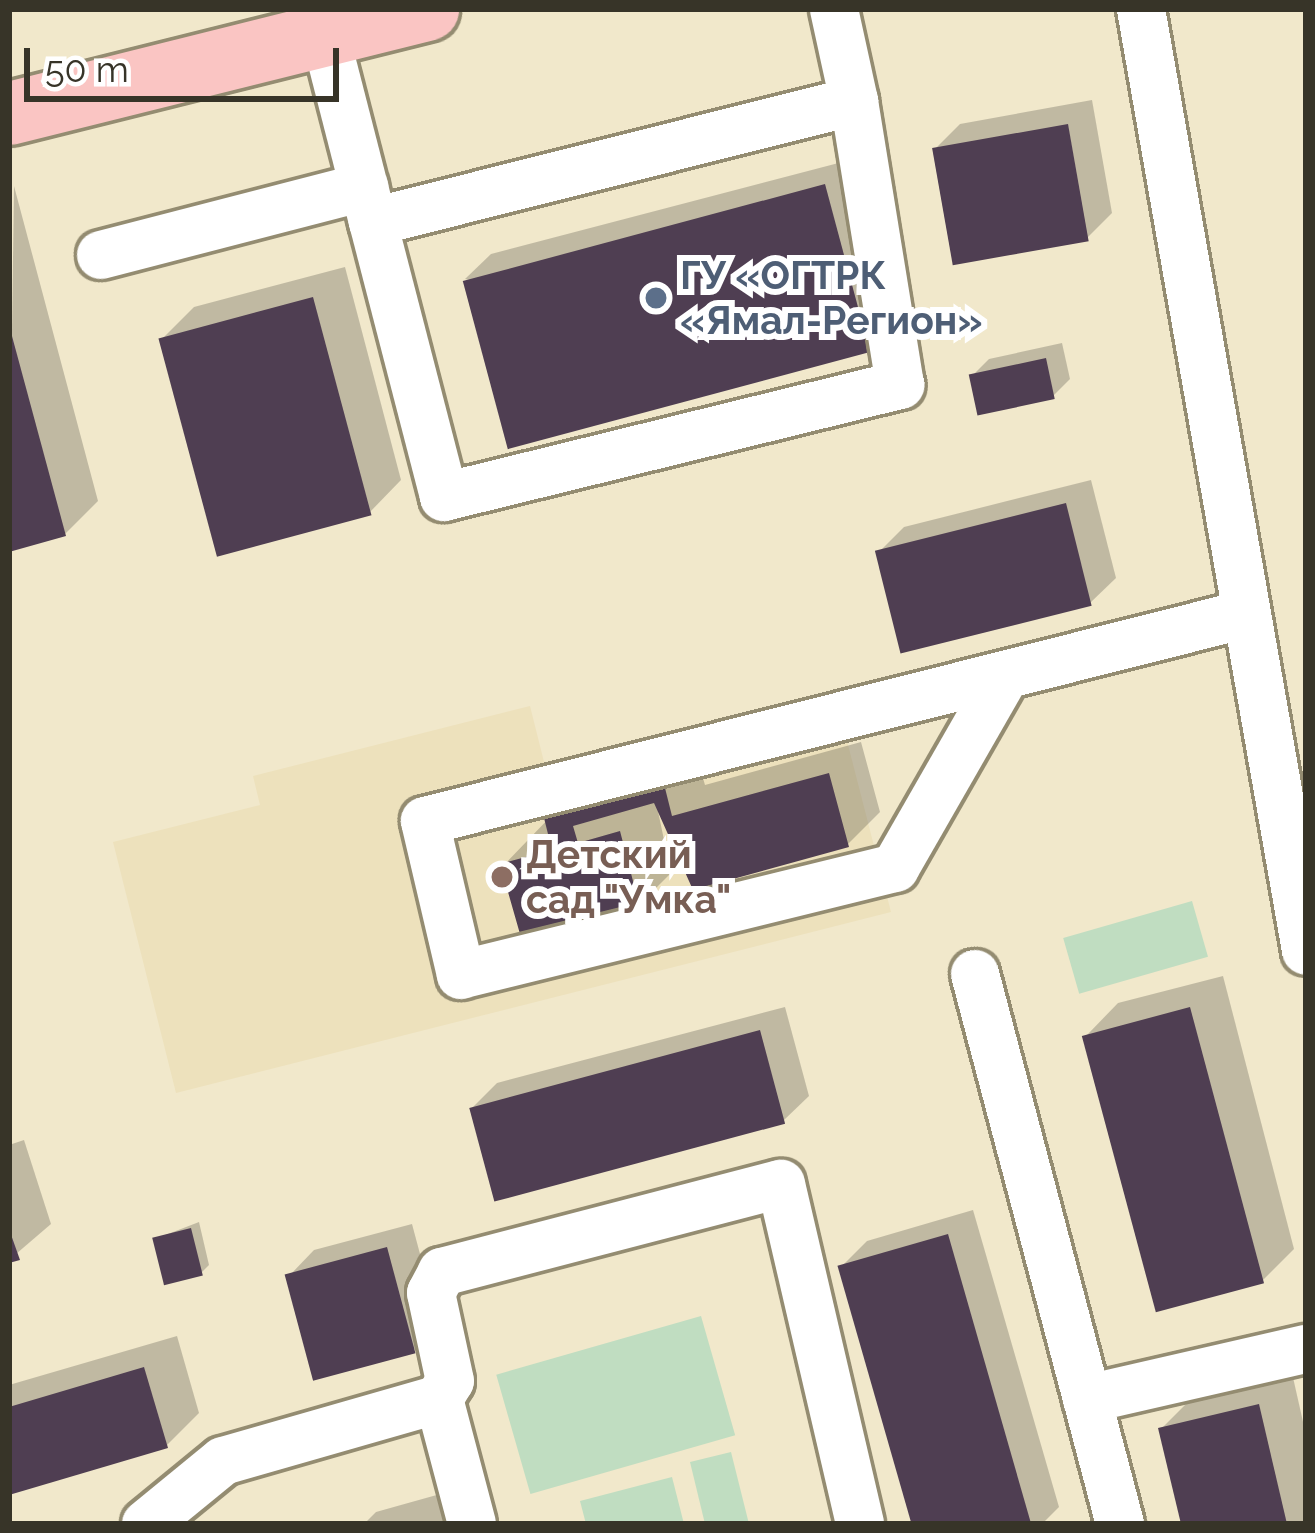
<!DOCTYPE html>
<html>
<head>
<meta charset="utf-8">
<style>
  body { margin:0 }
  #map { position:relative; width:1315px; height:1533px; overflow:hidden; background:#f1e8cb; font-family:Raleway,sans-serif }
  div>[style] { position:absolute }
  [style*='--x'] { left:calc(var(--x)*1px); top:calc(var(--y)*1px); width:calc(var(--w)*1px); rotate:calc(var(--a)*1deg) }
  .built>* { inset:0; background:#ede1bc }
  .green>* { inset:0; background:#c0ddc1; transform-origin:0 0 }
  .shadow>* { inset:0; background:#0003 }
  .building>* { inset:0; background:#4f3e52; transform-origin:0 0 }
  .roads { filter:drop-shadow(3px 0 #948c71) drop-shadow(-3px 0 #948c71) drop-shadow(0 3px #948c71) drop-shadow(0 -3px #948c71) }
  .minor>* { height:48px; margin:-24px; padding:0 24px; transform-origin:24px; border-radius:24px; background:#fff }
  .major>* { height:63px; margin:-31.5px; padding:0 31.5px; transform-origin:31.5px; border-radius:31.5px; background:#fac5c3 }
  .dots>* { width:33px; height:33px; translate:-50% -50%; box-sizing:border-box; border:6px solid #fff; border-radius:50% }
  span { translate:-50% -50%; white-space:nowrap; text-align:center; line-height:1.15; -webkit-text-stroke:12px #fff; paint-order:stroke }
  .service-label { font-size:39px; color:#4e5e75; font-weight:700 }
  .left { translate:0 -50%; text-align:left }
  .education-label { font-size:39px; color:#785e54; font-weight:700 }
  .frame { position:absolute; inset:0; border:12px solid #373428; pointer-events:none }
  .scale { position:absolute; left:24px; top:48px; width:315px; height:54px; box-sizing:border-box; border:6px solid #373428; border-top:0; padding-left:15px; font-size:36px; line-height:42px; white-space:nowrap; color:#373428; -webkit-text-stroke:9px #fff; paint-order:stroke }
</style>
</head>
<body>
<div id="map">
  <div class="built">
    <div style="clip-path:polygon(835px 694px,891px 912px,176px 1093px,113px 842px,260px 805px,253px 776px,530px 706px,545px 766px)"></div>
  </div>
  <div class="green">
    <div style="left:1192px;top:901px;width:58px;height:134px;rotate:74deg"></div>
    <div style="left:701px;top:1316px;width:124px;height:213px;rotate:74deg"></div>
    <div style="clip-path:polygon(731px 1452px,749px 1524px,705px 1524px,690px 1462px)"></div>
    <div style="clip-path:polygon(672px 1477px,684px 1524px,586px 1524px,580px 1501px)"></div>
  </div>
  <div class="shadow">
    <div style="clip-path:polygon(1092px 100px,1112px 213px,1087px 238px,935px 149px,960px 124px)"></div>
    <div style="clip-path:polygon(850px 160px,892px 324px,867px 350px,465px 279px,491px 254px)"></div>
    <div style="clip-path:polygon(14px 186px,98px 501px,65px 534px,9px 548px)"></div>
    <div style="clip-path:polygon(345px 267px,401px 480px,369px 513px,162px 339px,194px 307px)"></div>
    <div style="clip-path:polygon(1062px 343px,1070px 379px,1053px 396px,972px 376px,989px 359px)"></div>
    <div style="clip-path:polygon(1091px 480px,1116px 578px,1090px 603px,879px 552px,904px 527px)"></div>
    <div style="clip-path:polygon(861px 742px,880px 812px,847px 845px,694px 887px,655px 797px,671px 873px,639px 905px,504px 865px,580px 786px,696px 754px,705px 785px)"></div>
    <div style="clip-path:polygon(1223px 976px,1294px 1249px,1261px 1282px,1086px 1036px,1118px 1003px)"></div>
    <div style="clip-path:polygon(785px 1007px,809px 1096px,783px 1121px,472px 1108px,497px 1083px)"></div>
    <div style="clip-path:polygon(24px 1140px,51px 1224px,9px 1260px,9px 1145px)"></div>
    <div style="clip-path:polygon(973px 1210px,1059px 1507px,1042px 1524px,916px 1524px,841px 1267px,867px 1241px)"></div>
    <div style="clip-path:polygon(199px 1222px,209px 1265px,201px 1273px,155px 1239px)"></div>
    <div style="clip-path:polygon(412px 1224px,439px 1325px,414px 1350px,289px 1276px,314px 1250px)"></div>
    <div style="clip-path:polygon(177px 1336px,199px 1413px,166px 1446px,9px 1492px,9px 1385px)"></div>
    <div style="clip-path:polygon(1292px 1373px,1306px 1435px,1306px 1524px,1184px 1524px,1161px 1429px,1194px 1396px)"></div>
    <div style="clip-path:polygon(458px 1489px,467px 1524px,364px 1524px,376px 1512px)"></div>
  </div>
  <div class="building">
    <div style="left:1068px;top:124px;width:119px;height:138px;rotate:80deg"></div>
    <div style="left:825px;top:184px;width:174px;height:375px;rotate:75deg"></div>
    <div style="left:313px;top:297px;width:226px;height:160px;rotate:75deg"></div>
    <div style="clip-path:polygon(9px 325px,66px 536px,9px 552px)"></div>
    <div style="left:1046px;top:358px;width:42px;height:79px;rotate:78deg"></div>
    <div style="left:1066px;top:503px;width:106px;height:197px;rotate:76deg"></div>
    <div style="clip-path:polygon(829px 773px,849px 847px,693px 890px,654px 803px,573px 826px,578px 843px,620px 831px,640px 908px,522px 941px,500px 864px,552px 850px,544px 818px,664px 784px,672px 816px)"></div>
    <div style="left:1190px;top:1007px;width:286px;height:112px;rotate:75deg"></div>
    <div style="left:760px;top:1030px;width:97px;height:301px;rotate:75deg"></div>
    <div style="left:191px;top:1228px;width:49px;height:40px;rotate:76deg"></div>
    <div style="clip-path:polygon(9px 1229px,20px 1260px,9px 1263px)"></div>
    <div style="left:948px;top:1234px;width:302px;height:115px;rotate:74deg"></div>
    <div style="left:387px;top:1247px;width:110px;height:106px;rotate:75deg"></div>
    <div style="clip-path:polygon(144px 1367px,168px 1448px,9px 1495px,9px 1407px)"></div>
    <div style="clip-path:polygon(1259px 1404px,1287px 1524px,1181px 1524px,1158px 1428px)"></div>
  </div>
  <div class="roads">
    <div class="minor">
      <div style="--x:1141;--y:9;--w:956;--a:80.06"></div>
      <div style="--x:325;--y:35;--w:193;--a:75.6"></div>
      <div style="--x:373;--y:222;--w:496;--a:-14.1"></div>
      <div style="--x:854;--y:101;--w:94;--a:-102.3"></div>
      <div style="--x:373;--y:222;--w:284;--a:75.5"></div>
      <div style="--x:444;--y:497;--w:470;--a:-13.8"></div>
      <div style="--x:900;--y:385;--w:288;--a:-99.2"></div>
      <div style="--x:101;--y:255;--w:272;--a:-14.5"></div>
      <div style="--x:1001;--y:683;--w:213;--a:119.8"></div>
      <div style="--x:895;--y:868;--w:447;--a:166.2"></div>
      <div style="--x:461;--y:975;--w:158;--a:-103.2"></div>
      <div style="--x:425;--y:821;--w:847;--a:-14.15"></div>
      <div style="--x:975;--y:974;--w:569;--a:75.23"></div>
      <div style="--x:439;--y:1399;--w:21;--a:-59"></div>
      <div style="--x:450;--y:1381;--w:90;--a:-102.2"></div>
      <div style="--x:431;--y:1293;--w:24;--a:-62"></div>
      <div style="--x:442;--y:1272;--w:350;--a:-14.6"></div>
      <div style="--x:781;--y:1184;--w:349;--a:76.9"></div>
      <div style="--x:1087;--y:1399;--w:225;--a:-12.9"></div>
      <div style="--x:146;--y:1524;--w:99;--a:-39.3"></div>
      <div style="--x:223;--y:1461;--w:225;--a:-16"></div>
      <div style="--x:439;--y:1399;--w:129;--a:75.2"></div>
    </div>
    <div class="major">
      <div style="--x:9;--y:113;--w:431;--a:-14"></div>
    </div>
  </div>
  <div class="dots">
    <div style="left:656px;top:298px;background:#5c6f8a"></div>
    <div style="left:502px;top:877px;background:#8d6e63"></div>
  </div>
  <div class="service-label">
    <span class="left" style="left:680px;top:298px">ГУ «ОГТРК<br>«Ямал-Регион»</span>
  </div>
  <div class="education-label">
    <span class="left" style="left:526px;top:877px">Детский<br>сад "Умка"</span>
  </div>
  <div class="frame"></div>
  <div class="scale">50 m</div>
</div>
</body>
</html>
